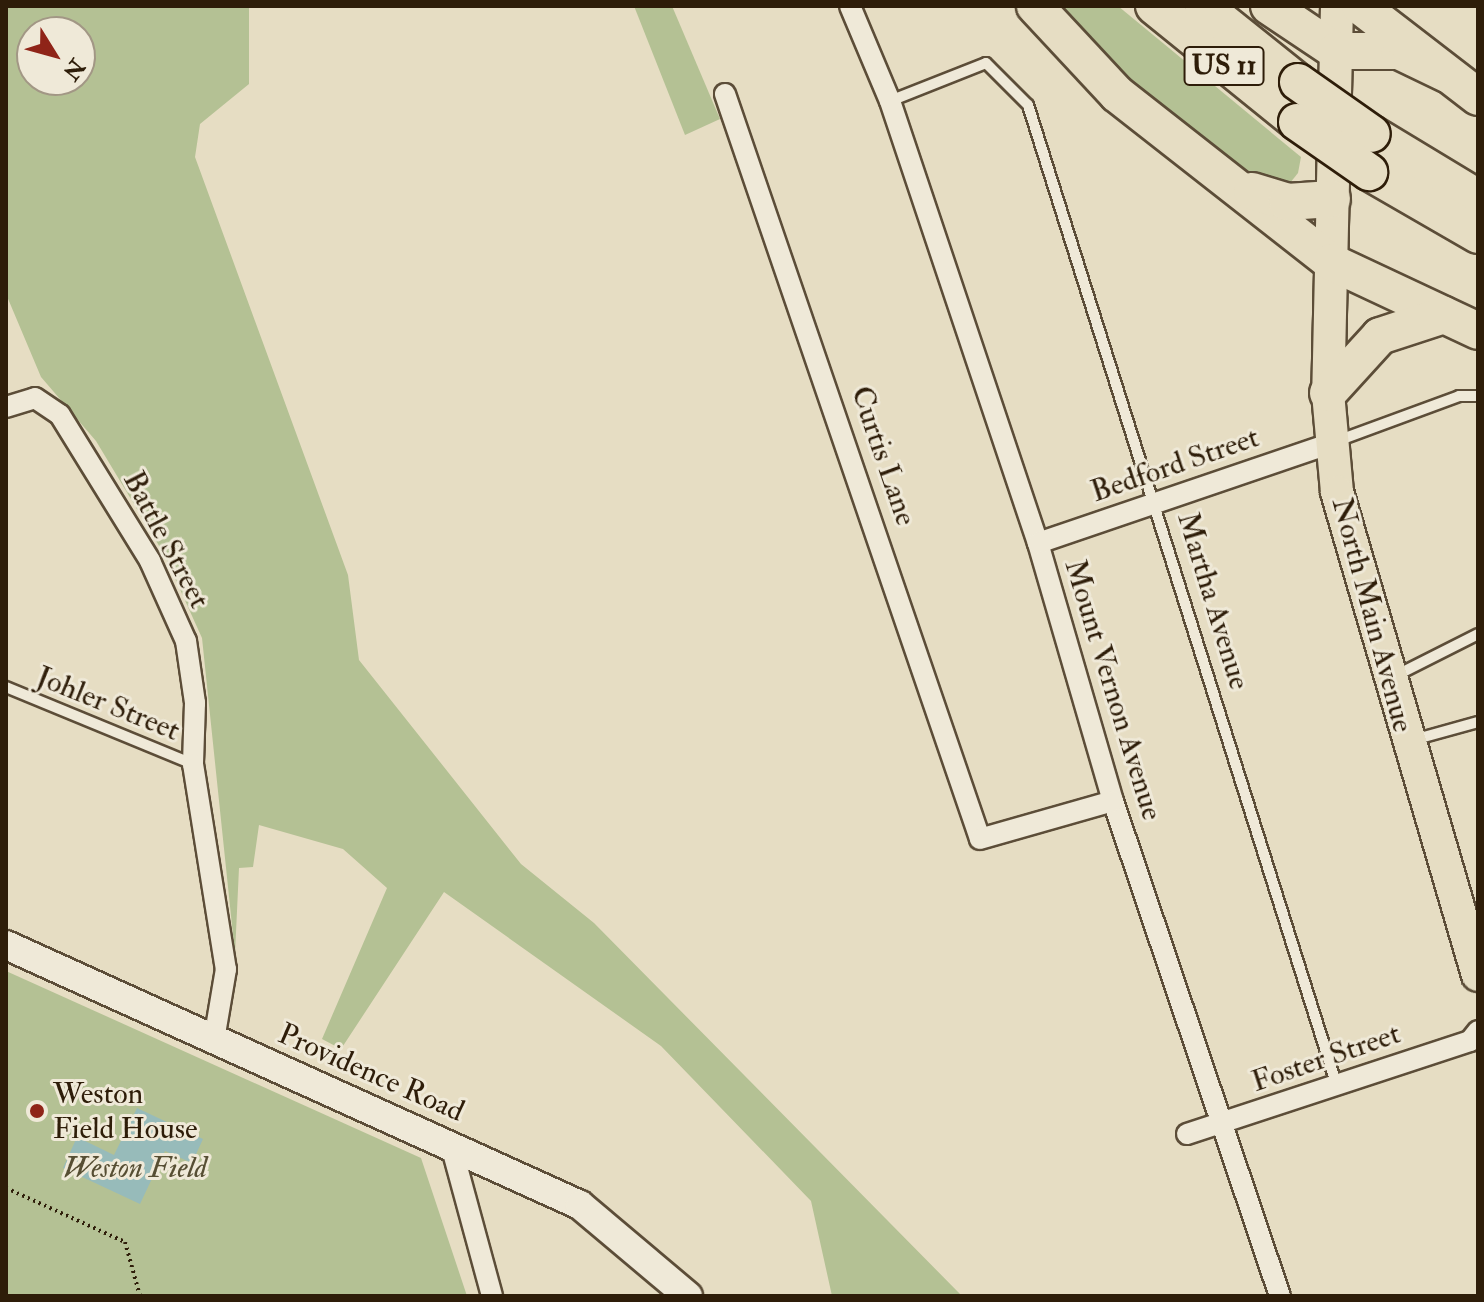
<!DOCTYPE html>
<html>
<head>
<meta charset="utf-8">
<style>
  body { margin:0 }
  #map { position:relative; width:1484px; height:1302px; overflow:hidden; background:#e6ddc3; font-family:"IM FELL Double Pica",serif }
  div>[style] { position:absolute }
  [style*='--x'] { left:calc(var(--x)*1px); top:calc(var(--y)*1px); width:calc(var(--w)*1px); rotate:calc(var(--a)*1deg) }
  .green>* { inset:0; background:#b4c194 }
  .water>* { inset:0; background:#97bbba }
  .path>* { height:4px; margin-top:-2px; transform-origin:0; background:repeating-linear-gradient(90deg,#2e1d09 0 2px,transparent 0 6px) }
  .roads { filter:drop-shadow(2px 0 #5c4d38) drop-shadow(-2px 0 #5c4d38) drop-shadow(0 2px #5c4d38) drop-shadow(0 -2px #5c4d38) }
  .lane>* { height:10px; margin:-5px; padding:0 5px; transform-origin:5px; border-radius:5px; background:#efe9d8 }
  .street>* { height:20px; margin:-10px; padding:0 10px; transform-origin:10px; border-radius:10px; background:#efe9d8 }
  .secondary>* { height:28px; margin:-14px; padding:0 14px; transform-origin:14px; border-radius:14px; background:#efe9d8 }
  .primary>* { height:32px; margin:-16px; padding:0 16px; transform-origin:16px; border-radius:16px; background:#e6ddc3 }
  .highway>* { height:36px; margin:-18px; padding:0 18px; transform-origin:18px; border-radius:18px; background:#e6ddc3 }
  .bridges { filter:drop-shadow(2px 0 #2e1d09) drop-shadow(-2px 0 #2e1d09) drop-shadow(0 2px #2e1d09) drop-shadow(0 -2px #2e1d09) }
  .highway-bridge>* { height:36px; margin:-18px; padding:0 18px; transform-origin:18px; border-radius:18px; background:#e6ddc3 }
  .dots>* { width:22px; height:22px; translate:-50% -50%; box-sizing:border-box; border:4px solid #efe9d8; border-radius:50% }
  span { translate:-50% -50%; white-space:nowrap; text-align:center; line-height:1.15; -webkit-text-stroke:6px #efe9d8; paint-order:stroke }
  .shield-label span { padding:2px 6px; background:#efe9d8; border:2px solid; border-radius:6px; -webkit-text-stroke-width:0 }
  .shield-label { font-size:28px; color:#2e1d09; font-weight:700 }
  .street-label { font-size:30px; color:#2e1d09 }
  .poi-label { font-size:30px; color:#2e1d09 }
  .left { translate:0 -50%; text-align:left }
  .park-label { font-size:30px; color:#564e33; font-style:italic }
  .frame { position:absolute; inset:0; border:8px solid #2e1d09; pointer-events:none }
  .north { position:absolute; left:16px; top:16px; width:80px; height:80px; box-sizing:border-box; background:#efe9d8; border:2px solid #a29785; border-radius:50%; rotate:127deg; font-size:22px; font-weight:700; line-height:32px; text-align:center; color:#2e1d09 }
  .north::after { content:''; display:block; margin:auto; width:28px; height:36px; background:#8f2418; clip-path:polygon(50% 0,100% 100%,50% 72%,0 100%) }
</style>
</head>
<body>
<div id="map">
  <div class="green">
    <div style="clip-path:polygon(evenodd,6px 6px,249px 6px,249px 84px,200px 124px,195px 157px,348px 575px,359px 660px,521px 864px,594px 923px,962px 1296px,832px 1296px,811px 1201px,661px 1046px,444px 892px,341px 1049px,322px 1039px,387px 888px,343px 849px,259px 825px,253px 867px,239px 868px,235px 954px,202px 638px,164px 554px,96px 441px,41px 377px,6px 294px,6px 6px,80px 32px,80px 80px,32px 80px,32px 32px,80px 32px)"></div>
    <div style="clip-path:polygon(634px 6px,672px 6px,720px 119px,685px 135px)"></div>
    <div style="clip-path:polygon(1059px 6px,1118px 6px,1301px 157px,1298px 173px,1290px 183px,1267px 182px,1233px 163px,1105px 60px)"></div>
    <div style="clip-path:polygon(6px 971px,421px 1158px,467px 1296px,6px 1296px)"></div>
  </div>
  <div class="water">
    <div style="clip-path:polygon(137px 1108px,203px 1139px,192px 1163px,165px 1151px,140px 1204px,63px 1168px,77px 1137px,114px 1155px)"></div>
  </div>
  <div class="path">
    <div style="--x:6;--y:1188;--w:131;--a:24.4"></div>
    <div style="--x:125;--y:1242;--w:56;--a:74.5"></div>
  </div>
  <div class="roads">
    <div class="lane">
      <div style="--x:890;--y:101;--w:103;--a:-21.6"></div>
      <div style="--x:986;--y:63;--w:59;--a:45"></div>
      <div style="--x:1028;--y:105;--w:1029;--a:72.52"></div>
      <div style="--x:1337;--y:441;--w:130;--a:-20.2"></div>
      <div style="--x:1459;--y:396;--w:19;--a:0"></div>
      <div style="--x:1397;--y:675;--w:91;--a:-26.8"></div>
      <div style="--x:6;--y:687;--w:202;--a:22.4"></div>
      <div style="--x:1413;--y:740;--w:67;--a:-15.5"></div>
    </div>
    <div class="street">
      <div style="--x:850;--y:6;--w:103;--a:67.2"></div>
      <div style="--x:890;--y:101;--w:466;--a:71.5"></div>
      <div style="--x:1038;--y:543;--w:269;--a:73.8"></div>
      <div style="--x:1113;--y:801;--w:522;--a:71.36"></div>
      <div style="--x:725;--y:94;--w:787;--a:71.1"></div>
      <div style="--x:980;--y:839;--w:138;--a:-15.9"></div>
      <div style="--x:6;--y:407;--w:30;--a:-17"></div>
      <div style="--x:35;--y:398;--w:30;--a:34"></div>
      <div style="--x:60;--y:415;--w:172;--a:58.3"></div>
      <div style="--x:150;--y:561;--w:88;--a:65.8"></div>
      <div style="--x:186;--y:641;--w:63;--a:81.7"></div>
      <div style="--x:195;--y:703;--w:61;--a:91.9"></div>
      <div style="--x:193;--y:764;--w:208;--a:80.9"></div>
      <div style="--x:226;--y:969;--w:72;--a:99.6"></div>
      <div style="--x:1038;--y:543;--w:310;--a:-18.8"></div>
      <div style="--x:1187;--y:1134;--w:298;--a:-18.2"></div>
      <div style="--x:1470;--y:1041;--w:13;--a:-51"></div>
      <div style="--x:451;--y:1145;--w:156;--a:74.8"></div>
    </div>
    <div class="secondary">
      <div style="--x:6;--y:945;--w:630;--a:24.37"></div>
      <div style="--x:580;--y:1205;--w:141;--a:40.1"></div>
    </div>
    <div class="primary">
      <div style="--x:1337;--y:6;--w:387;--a:91.3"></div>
      <div style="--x:1328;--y:393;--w:99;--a:84.8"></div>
      <div style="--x:1337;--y:492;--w:503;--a:73.73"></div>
    </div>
    <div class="highway">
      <div style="--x:1035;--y:6;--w:120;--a:47"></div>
      <div style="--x:1117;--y:94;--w:272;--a:38.1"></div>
      <div style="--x:1331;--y:262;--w:162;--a:25.1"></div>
      <div style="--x:1154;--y:6;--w:184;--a:39"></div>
      <div style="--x:1203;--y:6;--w:122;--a:38.7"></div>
      <div style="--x:1269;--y:6;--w:81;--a:33.9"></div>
      <div style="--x:1336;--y:51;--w:63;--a:0"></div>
      <div style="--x:1399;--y:51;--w:53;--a:25.6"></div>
      <div style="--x:1360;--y:6;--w:149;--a:37.6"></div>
      <div style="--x:1372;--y:134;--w:124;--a:31.1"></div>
      <div style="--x:1369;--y:172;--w:126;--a:30"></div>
      <div style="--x:1252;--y:191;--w:37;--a:17"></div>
      <div style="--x:1287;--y:202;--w:45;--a:-3.8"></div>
      <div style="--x:1328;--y:393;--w:77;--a:-47.6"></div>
      <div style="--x:1380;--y:336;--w:67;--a:-18.2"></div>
    </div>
  </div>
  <div class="bridges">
    <div class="highway-bridge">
      <div style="--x:1298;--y:82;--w:90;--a:35.1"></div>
      <div style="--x:1297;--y:122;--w:88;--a:34.8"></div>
    </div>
  </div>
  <div class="dots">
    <div style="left:37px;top:1111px;background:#8f2418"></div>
  </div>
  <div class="shield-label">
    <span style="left:1224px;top:66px">US 11</span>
  </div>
  <div class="street-label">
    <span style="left:883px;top:456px;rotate:71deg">Curtis Lane</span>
    <span style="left:1175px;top:465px;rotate:-19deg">Bedford Street</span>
    <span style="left:166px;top:540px;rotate:62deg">Battle Street</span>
    <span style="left:1213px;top:601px;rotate:73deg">Martha Avenue</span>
    <span style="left:1372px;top:615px;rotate:75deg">North Main Avenue</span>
    <span style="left:1113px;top:690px;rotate:73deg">Mount Vernon Avenue</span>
    <span style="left:108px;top:704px;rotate:22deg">Johler Street</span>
    <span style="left:1326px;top:1058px;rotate:-19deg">Foster Street</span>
    <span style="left:371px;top:1073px;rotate:24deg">Providence Road</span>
  </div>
  <div class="poi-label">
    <span class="left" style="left:53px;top:1111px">Weston<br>Field House</span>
  </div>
  <div class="park-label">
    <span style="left:135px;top:1168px">Weston Field</span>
  </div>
  <div class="frame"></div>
  <div class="north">N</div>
</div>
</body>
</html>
